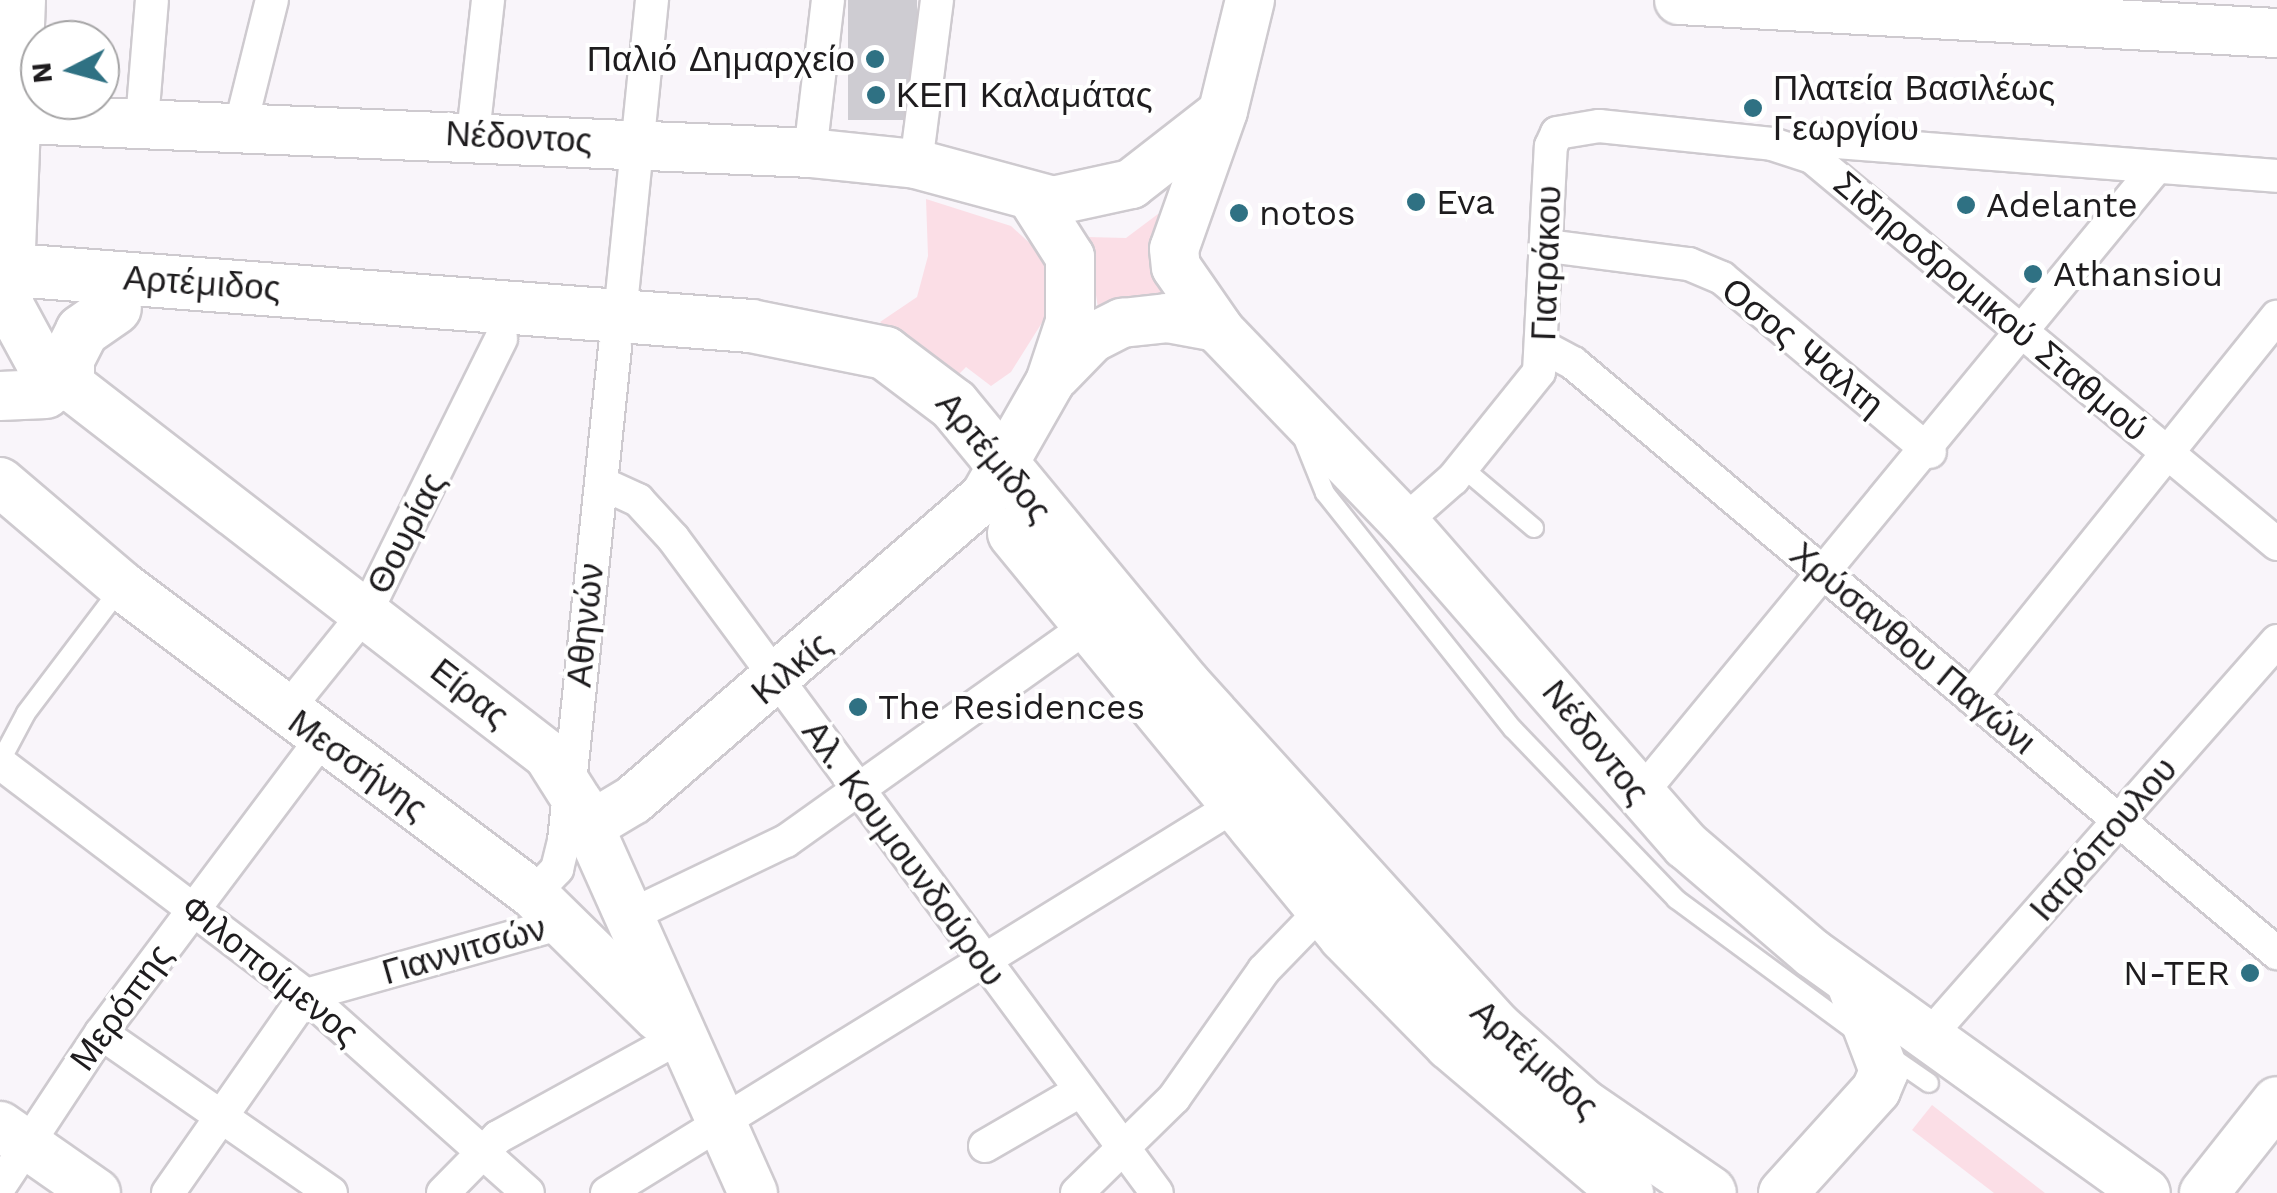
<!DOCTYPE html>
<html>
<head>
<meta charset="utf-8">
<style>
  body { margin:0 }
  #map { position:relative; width:2277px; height:1193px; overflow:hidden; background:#f9f5fa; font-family:"Work Sans",sans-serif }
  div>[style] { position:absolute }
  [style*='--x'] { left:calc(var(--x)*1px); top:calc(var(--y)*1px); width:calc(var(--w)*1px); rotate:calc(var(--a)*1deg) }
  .green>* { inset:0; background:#fbdee6 }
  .building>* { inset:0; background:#ceccd2; transform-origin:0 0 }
  .roads { filter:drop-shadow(2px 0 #cecacf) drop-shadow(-2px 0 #cecacf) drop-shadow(0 2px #cecacf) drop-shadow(0 -2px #cecacf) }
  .lane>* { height:18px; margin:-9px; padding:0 9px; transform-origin:9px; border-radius:9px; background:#fff }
  .street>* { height:32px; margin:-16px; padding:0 16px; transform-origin:16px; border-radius:16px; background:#fff }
  .secondary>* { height:48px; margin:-24px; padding:0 24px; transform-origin:24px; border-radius:24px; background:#fff }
  .primary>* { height:52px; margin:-26px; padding:0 26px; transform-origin:26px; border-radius:26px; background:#fff }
  .dots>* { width:28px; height:28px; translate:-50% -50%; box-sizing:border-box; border:5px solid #fff; border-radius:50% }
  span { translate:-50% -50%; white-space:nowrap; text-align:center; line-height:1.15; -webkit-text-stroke:8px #fff; paint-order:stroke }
  .poi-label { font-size:35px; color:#1e1c1e }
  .right { translate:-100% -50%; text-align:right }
  .left { translate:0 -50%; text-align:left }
  .street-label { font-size:35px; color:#1e1c1e }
  .north { position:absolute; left:20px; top:20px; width:100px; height:100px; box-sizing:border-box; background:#fff; border:2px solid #a5a4a5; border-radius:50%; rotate:264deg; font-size:28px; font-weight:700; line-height:40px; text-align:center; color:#1e1c1e }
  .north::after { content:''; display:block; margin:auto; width:35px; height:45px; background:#2f7183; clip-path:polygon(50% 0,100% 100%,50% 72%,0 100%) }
</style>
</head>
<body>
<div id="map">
  <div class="green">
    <div style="clip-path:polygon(926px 199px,1011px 226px,1047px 259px,1050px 310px,1011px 372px,991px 386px,966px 367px,956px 377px,880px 322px,917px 297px,928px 256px)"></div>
    <div style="clip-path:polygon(1158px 214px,1161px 293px,1098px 308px,1087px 237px,1126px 238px)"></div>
    <div style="clip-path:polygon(1932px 1105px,2045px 1193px,1994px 1193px,1912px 1130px)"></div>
  </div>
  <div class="building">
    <div style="left:848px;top:0;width:69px;height:120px"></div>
  </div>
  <div class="roads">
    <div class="lane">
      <div style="--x:1304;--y:441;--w:56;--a:68"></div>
      <div style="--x:1325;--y:493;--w:302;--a:51.5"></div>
      <div style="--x:1513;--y:729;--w:236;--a:46.2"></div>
      <div style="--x:1676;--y:899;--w:226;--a:36.4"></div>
      <div style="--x:1463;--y:468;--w:93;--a:40.2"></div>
      <div style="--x:0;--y:762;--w:55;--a:-62"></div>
      <div style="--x:26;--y:713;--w:159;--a:-52.9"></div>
      <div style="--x:1887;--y:1054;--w:51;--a:34.6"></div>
    </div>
    <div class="street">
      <div style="--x:142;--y:121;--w:121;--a:-85.3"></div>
      <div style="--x:241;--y:124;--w:128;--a:-76"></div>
      <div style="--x:473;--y:134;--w:135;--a:-83.6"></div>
      <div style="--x:1823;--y:141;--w:455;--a:4.4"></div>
      <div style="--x:810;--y:153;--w:154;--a:-83.3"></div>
      <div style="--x:916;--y:164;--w:165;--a:-82.7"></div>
      <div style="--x:1548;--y:246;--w:142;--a:7.3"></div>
      <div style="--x:1689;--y:264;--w:36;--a:23"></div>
      <div style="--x:1722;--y:278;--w:271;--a:39.9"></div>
      <div style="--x:620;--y:315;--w:317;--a:-84.2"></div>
      <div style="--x:1545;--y:348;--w:32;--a:28"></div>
      <div style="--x:1573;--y:363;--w:919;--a:39.97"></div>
      <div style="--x:601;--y:483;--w:41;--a:24.7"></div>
      <div style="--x:638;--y:500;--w:52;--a:47.4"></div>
      <div style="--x:673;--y:538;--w:814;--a:53.54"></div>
      <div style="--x:1404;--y:522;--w:65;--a:-41.3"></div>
      <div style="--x:1453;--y:479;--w:137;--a:-51.2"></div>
      <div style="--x:1539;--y:372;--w:226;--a:-87"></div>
      <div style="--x:1551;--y:146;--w:14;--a:-65"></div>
      <div style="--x:1557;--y:133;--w:43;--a:-9.5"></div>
      <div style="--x:1599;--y:126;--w:174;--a:5.9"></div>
      <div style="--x:1772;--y:144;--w:42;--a:18"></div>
      <div style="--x:1812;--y:157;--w:605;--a:39.77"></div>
      <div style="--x:1971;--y:697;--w:488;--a:-51.2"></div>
      <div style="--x:286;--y:711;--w:127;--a:-51.1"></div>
      <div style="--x:366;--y:612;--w:305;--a:-63.7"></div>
      <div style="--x:0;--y:763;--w:384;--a:37.2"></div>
      <div style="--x:306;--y:995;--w:297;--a:41.7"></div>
      <div style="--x:1638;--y:797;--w:812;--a:-50.55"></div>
      <div style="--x:533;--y:894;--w:35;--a:-46"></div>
      <div style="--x:557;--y:869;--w:29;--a:-76"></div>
      <div style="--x:564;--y:841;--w:498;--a:-84.1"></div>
      <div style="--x:625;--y:918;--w:178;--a:-25.6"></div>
      <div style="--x:786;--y:841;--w:369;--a:-35.5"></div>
      <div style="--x:101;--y:1033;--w:280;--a:34.8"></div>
      <div style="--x:1928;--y:1037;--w:528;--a:-48.61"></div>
      <div style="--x:985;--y:1146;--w:110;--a:-30.1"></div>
      <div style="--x:0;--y:1186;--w:183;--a:-56.6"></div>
      <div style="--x:101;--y:1033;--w:368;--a:-53.1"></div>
      <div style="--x:168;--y:1193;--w:241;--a:-55.1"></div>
      <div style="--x:306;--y:995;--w:269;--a:-15.7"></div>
      <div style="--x:443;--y:1193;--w:78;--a:-45.5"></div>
      <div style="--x:498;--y:1137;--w:203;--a:-28.8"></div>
      <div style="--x:607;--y:1193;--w:737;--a:-31.68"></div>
      <div style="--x:1077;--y:1193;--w:136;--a:-44.4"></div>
      <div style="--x:1174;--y:1098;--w:156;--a:-54.9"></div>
      <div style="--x:1264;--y:970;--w:83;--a:-46"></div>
    </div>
    <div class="secondary">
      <div style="--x:21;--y:0;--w:305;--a:92.3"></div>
      <div style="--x:9;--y:305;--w:65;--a:61.5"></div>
      <div style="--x:40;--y:362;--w:642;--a:37.73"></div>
      <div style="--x:548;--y:755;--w:58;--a:57.7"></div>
      <div style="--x:579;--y:804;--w:426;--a:65.9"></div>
      <div style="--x:1250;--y:0;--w:114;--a:103.7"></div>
      <div style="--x:1223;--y:111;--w:146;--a:109.5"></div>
      <div style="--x:1174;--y:249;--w:18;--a:84"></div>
      <div style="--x:1176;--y:267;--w:79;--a:55.3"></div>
      <div style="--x:1221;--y:332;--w:264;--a:46.1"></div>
      <div style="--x:1404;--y:522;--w:429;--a:48.9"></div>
      <div style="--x:1686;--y:845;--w:166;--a:40.6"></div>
      <div style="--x:1812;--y:953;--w:411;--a:35.7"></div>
      <div style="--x:1679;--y:0;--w:599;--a:3.16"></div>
      <div style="--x:0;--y:118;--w:811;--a:2.47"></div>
      <div style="--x:810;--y:153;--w:107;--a:5.9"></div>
      <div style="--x:916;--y:164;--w:142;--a:15.1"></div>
      <div style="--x:1053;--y:201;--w:80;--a:-12.3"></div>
      <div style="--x:1131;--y:184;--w:109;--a:-37.9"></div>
      <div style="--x:1056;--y:375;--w:52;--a:-45.8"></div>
      <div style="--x:1092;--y:338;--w:34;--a:-27"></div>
      <div style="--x:1122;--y:323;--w:45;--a:-6.3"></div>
      <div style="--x:1167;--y:318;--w:51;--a:10.2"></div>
      <div style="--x:0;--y:396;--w:46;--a:-2.5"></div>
      <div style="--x:0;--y:482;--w:160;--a:40.4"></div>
      <div style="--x:122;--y:586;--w:514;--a:36.85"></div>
      <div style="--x:533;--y:894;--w:175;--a:44.5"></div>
      <div style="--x:588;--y:827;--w:52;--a:-31"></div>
      <div style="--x:633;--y:800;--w:465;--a:-40.8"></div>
      <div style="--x:985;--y:496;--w:131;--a:-60.3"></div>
      <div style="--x:1050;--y:382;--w:63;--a:-71.6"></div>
      <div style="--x:1070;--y:322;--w:65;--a:-90"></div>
      <div style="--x:1070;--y:257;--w:69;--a:-122.5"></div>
      <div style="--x:0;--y:1126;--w:117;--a:34.9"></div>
      <div style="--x:1783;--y:1193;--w:139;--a:-47.9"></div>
      <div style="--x:1876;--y:1090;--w:21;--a:-67"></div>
      <div style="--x:1884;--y:1071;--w:96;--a:-110.7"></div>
      <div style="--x:2204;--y:1193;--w:117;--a:-51.6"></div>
    </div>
    <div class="primary">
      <div style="--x:0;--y:269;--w:753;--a:4.34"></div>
      <div style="--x:751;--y:326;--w:137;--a:11.4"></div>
      <div style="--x:885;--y:353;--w:86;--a:37"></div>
      <div style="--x:954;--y:405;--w:362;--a:50.5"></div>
      <div style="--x:1184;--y:684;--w:464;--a:47.8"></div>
      <div style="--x:1496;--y:1028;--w:115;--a:41.8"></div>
      <div style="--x:1582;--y:1105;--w:155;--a:34.5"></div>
      <div style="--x:68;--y:385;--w:26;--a:-90"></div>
      <div style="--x:68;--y:359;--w:31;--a:-63"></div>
      <div style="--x:82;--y:331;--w:40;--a:-34.9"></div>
      <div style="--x:1014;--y:533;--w:522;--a:50.6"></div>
      <div style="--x:1345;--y:936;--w:151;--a:45.5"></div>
      <div style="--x:1451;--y:1044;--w:231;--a:40.3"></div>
    </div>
  </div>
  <div class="dots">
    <div style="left:875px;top:59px;background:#2f7183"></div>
    <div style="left:876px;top:95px;background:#2f7183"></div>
    <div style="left:1753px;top:108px;background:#2f7183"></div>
    <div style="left:1416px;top:202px;background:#2f7183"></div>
    <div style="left:1966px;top:205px;background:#2f7183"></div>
    <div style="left:1239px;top:213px;background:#2f7183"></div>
    <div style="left:2033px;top:274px;background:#2f7183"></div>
    <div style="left:858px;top:707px;background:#2f7183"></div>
    <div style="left:2250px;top:973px;background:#2f7183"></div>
  </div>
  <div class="poi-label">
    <span class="right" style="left:855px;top:59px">Παλιό Δημαρχείο</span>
    <span class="left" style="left:1773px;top:108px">Πλατεία Βασιλέως<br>Γεωργίου</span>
    <span class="left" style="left:896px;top:95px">ΚΕΠ Καλαμάτας</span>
    <span class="left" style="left:1436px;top:202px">Eva</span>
    <span class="left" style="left:1986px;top:205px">Adelante</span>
    <span class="left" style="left:1259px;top:213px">notos</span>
    <span class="left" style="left:2053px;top:274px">Athansiou</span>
    <span class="left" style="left:878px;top:707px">The Residences</span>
    <span class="right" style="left:2230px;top:973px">N-TER</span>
  </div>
  <div class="street-label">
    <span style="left:519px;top:137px;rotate:3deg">Νέδοντος</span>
    <span style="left:1546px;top:263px;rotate:-88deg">Γιατράκου</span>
    <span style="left:202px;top:283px;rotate:4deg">Αρτέμιδος</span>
    <span style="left:1991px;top:306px;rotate:40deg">Σιδηροδρομικού Σταθμού</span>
    <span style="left:1803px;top:347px;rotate:39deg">Οσος Ψαλτη</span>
    <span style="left:994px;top:457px;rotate:50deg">Αρτέμιδος</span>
    <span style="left:406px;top:533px;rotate:-63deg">Θουρίας</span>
    <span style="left:585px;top:625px;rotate:-84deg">Αθηνών</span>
    <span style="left:1913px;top:648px;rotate:40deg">Χρύσανθου Παγώνι</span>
    <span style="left:791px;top:668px;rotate:-40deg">Κιλκίς</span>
    <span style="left:470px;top:693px;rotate:38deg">Είρας</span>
    <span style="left:1596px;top:742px;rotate:51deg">Νέδοντος</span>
    <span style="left:358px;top:765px;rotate:36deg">Μεσσήνης</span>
    <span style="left:2103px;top:839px;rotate:-49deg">Ιατρόπουλου</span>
    <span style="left:904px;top:853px;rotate:54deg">Αλ. Κουμουνδούρου</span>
    <span style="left:464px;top:950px;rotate:-16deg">Γιαννιτσών</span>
    <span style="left:270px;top:970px;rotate:39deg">Φιλοποίμενος</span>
    <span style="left:121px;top:1007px;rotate:-54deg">Μερόπης</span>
    <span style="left:1535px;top:1059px;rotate:42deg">Αρτέμιδος</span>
  </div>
  <div class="north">N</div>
</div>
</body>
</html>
